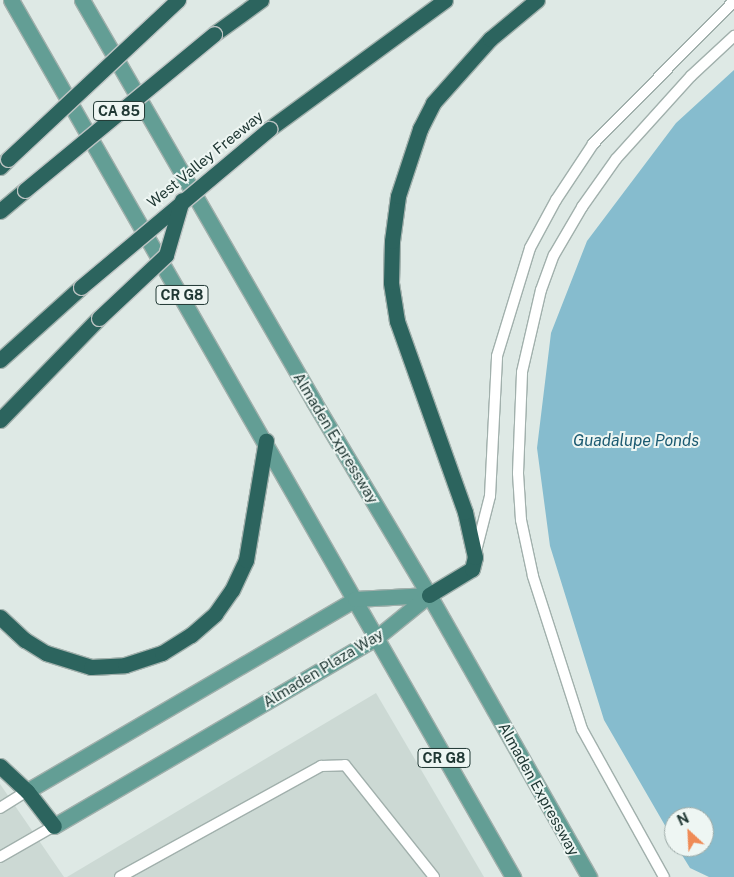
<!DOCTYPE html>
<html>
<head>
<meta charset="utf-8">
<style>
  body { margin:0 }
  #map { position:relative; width:734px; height:877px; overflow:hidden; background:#dee9e5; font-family:"Public Sans",sans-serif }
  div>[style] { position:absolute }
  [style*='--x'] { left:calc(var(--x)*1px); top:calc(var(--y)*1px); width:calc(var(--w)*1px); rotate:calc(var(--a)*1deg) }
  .built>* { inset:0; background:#ccd9d4 }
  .water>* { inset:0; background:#86bcce }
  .roads { filter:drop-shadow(1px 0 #a1b0ac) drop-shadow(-1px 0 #a1b0ac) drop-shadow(0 1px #a1b0ac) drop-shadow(0 -1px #a1b0ac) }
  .lane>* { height:10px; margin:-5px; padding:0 5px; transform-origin:5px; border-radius:5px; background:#fff }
  .primary>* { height:15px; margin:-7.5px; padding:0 7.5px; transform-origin:7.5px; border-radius:7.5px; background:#639e95 }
  .highway>* { height:15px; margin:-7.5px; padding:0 7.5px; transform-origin:7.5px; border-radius:7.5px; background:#2c645e }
  .bridges { filter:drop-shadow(1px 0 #bcc3c2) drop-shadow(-1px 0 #bcc3c2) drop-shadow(0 1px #bcc3c2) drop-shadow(0 -1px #bcc3c2) }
  .highway-bridge>* { height:15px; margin:-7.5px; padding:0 7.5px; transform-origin:7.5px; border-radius:7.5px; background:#2c645e }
  span { translate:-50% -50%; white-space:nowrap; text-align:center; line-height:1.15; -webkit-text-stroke:4px #eef6f3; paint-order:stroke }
  .shield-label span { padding:1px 4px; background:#eef6f3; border:1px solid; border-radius:4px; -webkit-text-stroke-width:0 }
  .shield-label { font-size:14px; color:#203834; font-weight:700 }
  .street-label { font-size:15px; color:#203834 }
  .water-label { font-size:16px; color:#1c5b72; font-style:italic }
  .north { position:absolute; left:664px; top:807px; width:50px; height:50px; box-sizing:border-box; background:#eef6f3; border:1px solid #9caaa7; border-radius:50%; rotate:335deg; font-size:14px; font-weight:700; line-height:20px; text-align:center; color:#203834 }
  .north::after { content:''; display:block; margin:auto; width:18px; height:22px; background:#ef8b56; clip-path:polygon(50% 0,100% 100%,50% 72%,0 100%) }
</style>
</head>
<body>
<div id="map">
  <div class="built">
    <div style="clip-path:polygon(376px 693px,484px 877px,67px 877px)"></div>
    <div style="clip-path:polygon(0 784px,64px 877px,0 877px)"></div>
  </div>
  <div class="water">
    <div style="clip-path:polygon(734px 70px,734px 877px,709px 877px,690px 868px,677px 847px,704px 847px,704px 817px,674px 817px,674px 841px,604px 720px,550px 546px,537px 448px,551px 333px,587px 241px,676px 123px)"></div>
  </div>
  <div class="roads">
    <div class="lane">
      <div style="--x:476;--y:551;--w:57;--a:-75.7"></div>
      <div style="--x:490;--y:496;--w:140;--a:-87.1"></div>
      <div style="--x:497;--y:356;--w:113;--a:-73"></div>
      <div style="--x:530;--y:248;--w:55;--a:-61.6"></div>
      <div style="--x:556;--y:200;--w:67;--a:-56.5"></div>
      <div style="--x:593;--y:144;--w:201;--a:-45.4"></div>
      <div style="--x:0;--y:808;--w:32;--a:-32"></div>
      <div style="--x:0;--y:857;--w:62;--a:-29.9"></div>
      <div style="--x:120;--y:877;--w:230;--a:-28.9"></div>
      <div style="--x:321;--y:766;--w:24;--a:-2"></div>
      <div style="--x:345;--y:765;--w:143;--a:51.5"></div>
      <div style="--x:664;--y:877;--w:169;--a:-119"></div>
      <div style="--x:582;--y:729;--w:161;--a:-107.8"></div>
      <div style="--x:533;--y:576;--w:57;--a:-102.1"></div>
      <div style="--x:521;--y:520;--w:47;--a:-93.7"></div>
      <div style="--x:518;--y:473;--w:101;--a:-87.7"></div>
      <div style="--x:522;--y:372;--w:84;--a:-77"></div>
      <div style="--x:541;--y:290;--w:37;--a:-70"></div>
      <div style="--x:554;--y:255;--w:56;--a:-59.7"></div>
      <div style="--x:582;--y:207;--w:59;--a:-54.7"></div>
      <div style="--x:616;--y:159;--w:112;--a:-47.9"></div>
      <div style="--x:691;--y:76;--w:59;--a:-42.9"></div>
    </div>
    <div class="primary">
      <div style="--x:11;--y:0;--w:1011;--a:60.21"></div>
      <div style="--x:82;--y:0;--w:464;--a:60"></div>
      <div style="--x:314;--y:402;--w:225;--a:59.2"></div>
      <div style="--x:429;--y:595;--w:324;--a:60.4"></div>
      <div style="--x:27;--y:791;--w:380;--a:-30.3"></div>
      <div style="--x:355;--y:599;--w:74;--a:-3.1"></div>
      <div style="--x:54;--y:826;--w:373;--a:-30.3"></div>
      <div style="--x:376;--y:638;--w:68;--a:-39.1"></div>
    </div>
    <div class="highway">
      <div style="--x:214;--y:34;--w:58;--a:-35.9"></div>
      <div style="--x:269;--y:129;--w:218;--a:-36.2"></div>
      <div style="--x:0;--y:167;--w:11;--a:-45"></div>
      <div style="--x:0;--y:211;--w:33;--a:-40"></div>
      <div style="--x:0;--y:360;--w:109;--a:-42"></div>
      <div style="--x:0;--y:420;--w:142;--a:-45.9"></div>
      <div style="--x:429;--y:595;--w:50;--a:-31.2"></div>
      <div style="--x:472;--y:569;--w:12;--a:-76"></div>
      <div style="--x:475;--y:557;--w:46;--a:-102.5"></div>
      <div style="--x:465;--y:512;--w:203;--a:-109.6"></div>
      <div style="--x:397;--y:321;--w:39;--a:-99"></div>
      <div style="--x:391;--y:282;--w:41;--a:-88.6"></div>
      <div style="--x:392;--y:241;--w:45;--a:-82.4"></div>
      <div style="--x:398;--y:196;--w:71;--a:-71.8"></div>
      <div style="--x:420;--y:129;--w:29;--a:-63"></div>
      <div style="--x:433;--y:103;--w:86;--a:-48.3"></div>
      <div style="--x:490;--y:39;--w:61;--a:-39.7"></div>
      <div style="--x:0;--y:617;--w:34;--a:43"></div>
      <div style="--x:25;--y:640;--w:25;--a:32"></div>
      <div style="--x:46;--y:653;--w:47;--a:17.3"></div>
      <div style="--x:91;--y:667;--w:34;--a:-3"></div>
      <div style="--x:125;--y:665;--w:39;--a:-18"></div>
      <div style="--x:162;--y:653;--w:34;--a:-32"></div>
      <div style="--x:191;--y:635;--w:32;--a:-41"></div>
      <div style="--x:215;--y:614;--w:29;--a:-55"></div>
      <div style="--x:232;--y:590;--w:33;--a:-65"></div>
      <div style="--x:246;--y:560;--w:121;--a:-80.5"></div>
      <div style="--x:0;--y:766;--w:37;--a:43"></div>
      <div style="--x:27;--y:791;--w:44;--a:52.4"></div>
    </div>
  </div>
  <div class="bridges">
    <div class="highway-bridge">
      <div style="--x:8;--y:159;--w:233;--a:-43.1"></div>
      <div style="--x:25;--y:190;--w:245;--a:-39.5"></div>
      <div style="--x:81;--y:287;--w:246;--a:-40"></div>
      <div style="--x:99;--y:318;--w:92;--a:-43.2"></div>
      <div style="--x:166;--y:255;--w:57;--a:-73.8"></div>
    </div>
  </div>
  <div class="shield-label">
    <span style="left:119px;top:111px">CA 85</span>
    <span style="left:182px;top:295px">CR G8</span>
    <span style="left:444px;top:758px">CR G8</span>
  </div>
  <div class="street-label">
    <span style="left:205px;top:159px;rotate:-39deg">West Valley Freeway</span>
    <span style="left:336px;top:438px;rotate:59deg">Almaden Expressway</span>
    <span style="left:323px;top:668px;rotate:-31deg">Almaden Plaza Way</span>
    <span style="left:539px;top:789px;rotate:61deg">Almaden Expressway</span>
  </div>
  <div class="water-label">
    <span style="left:636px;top:441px">Guadalupe Ponds</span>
  </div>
  <div class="north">N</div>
</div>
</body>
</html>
